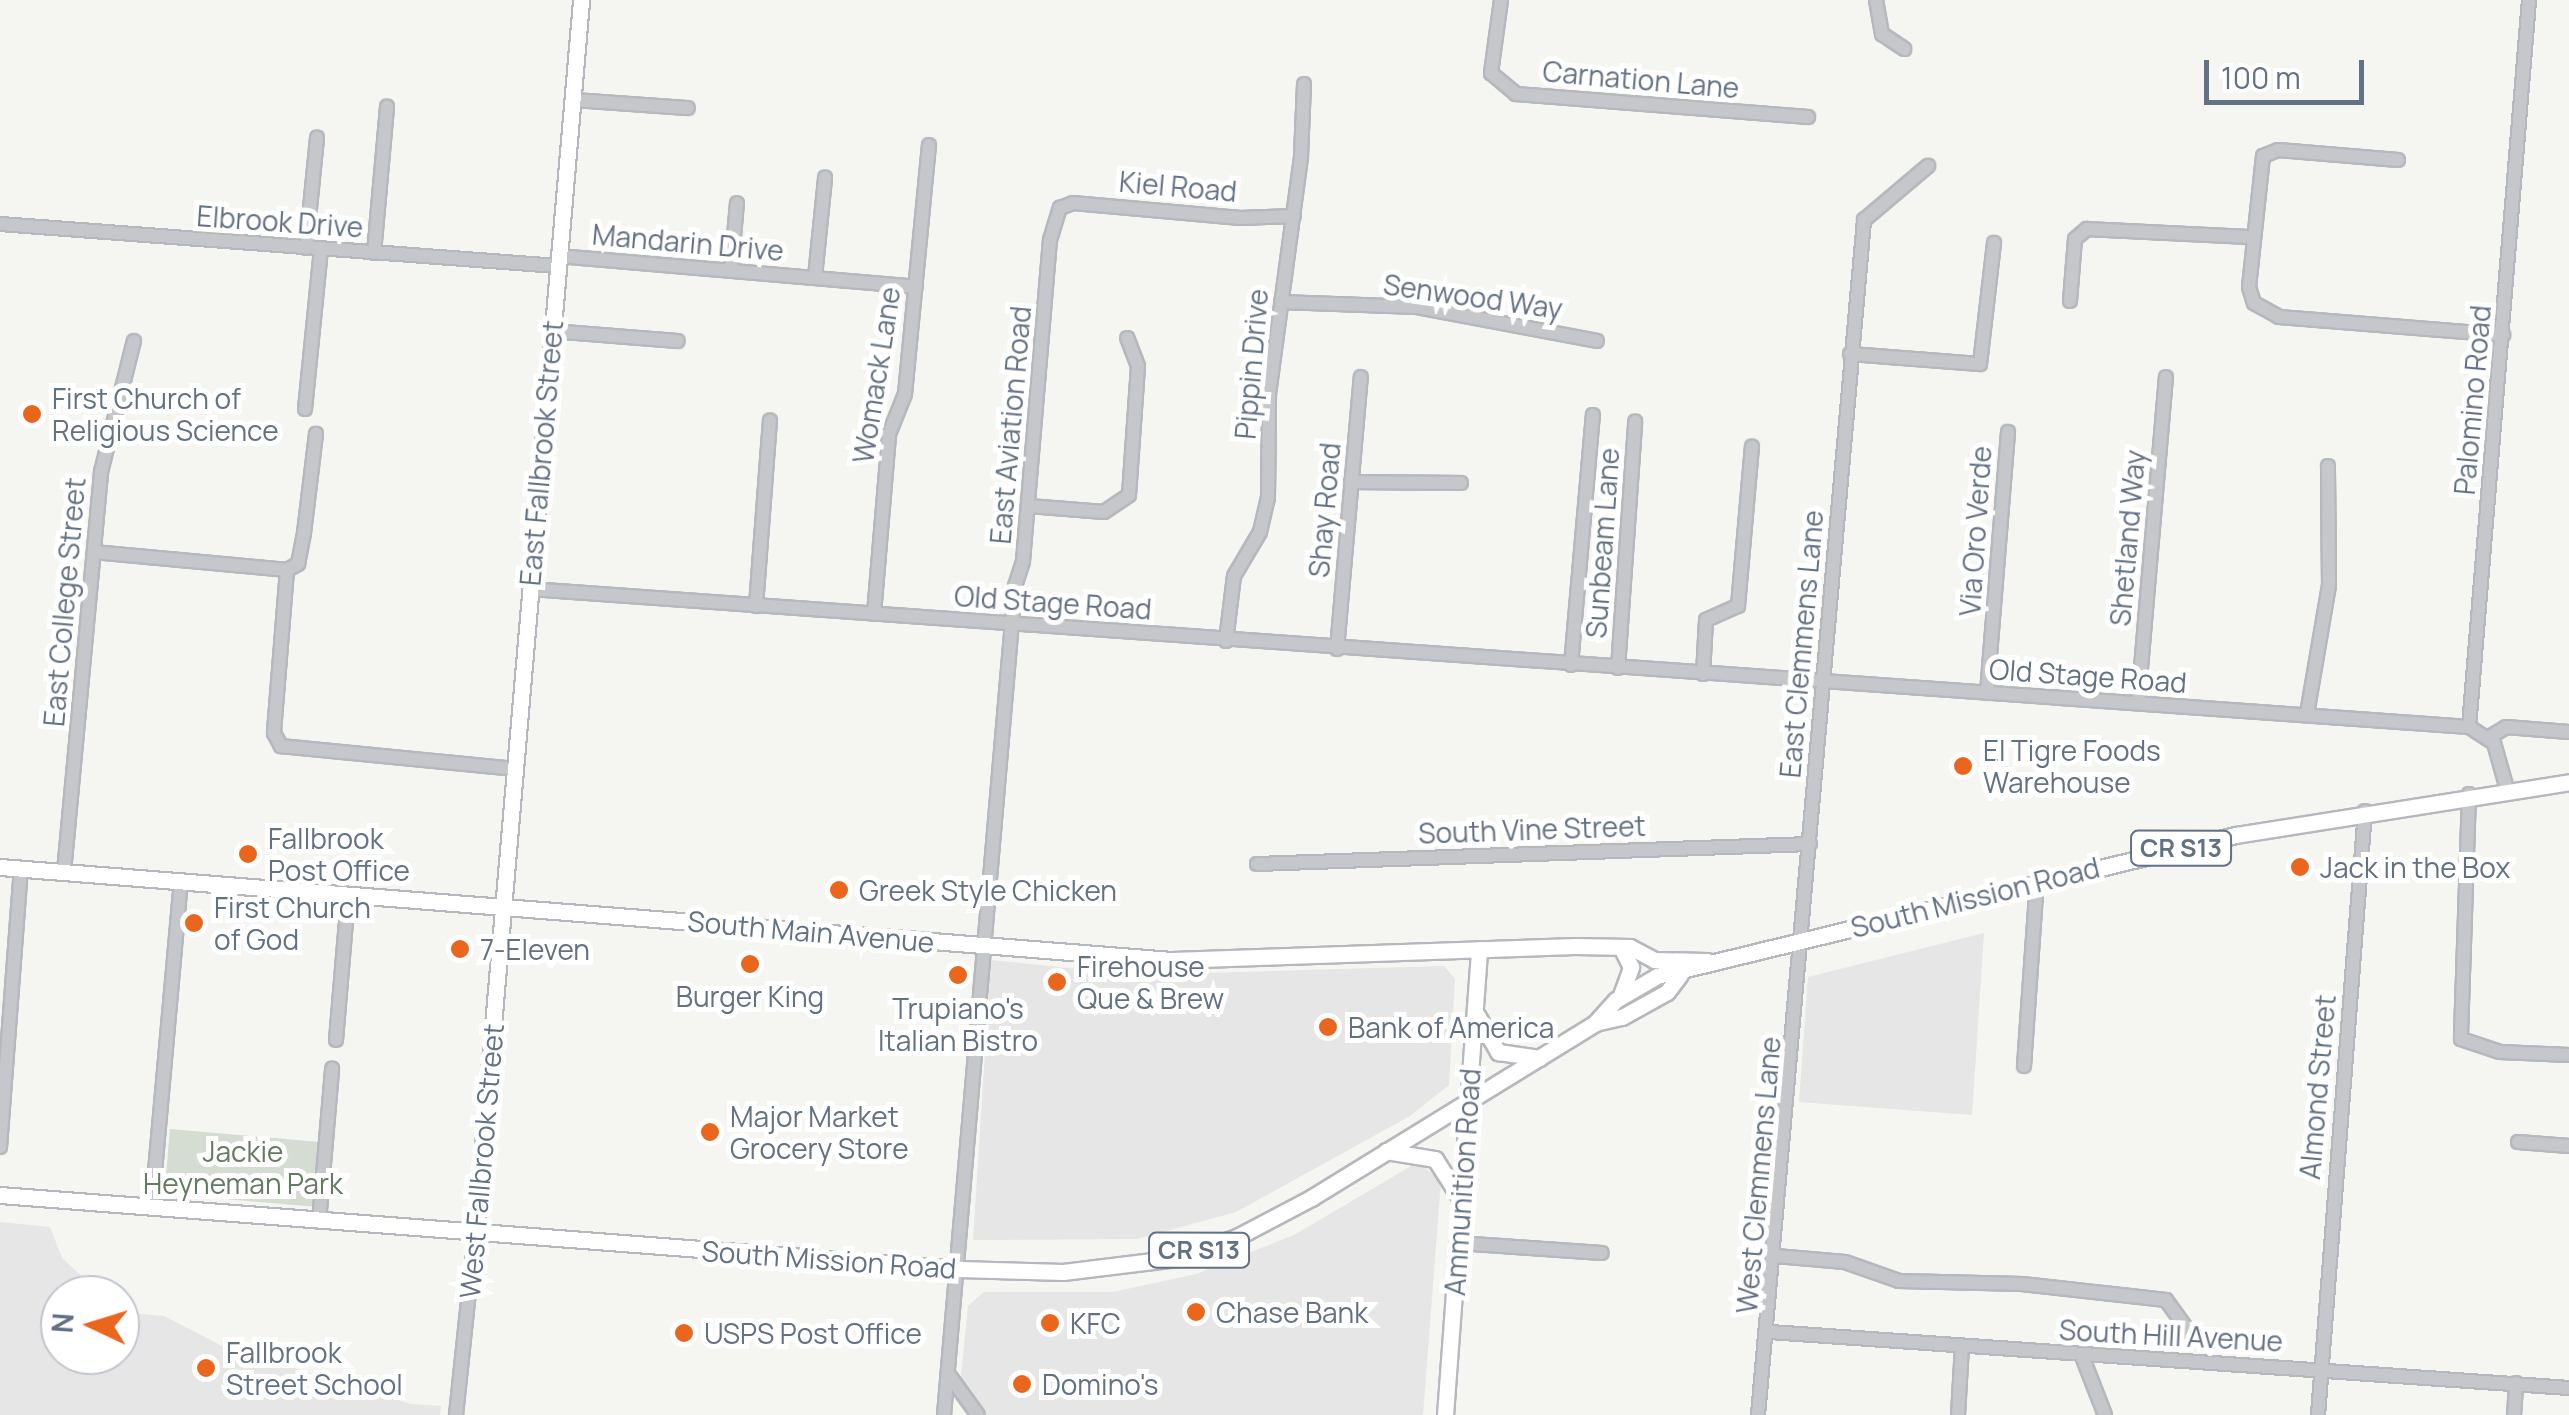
<!DOCTYPE html>
<html>
<head>
<meta charset="utf-8">
<style>
  body { margin:0 }
  #map { position:relative; width:2569px; height:1415px; overflow:hidden; background:#f5f5f1; font-family:Manrope,sans-serif }
  div>[style] { position:absolute }
  [style*='--x'] { left:calc(var(--x)*1px); top:calc(var(--y)*1px); width:calc(var(--w)*1px); rotate:calc(var(--a)*1deg) }
  .built>* { inset:0; background:#e5e6e5 }
  .green>* { inset:0; background:#d5dcd2; transform-origin:0 0 }
  .roads { filter:drop-shadow(2px 0 #b5b8bd) drop-shadow(-2px 0 #b5b8bd) drop-shadow(0 2px #b5b8bd) drop-shadow(0 -2px #b5b8bd) }
  .minor>* { height:12px; margin:-6px; padding:0 6px; transform-origin:6px; border-radius:6px; background:#c5c7cb }
  .major>* { height:15px; margin:-7.5px; padding:0 7.5px; transform-origin:7.5px; border-radius:7.5px; background:#fff }
  .dots>* { width:28px; height:28px; translate:-50% -50%; box-sizing:border-box; border:5px solid #fff; border-radius:50% }
  span { translate:-50% -50%; white-space:nowrap; text-align:center; line-height:1.15; -webkit-text-stroke:10px #fff; paint-order:stroke }
  .shield-label span { padding:2px 8px; background:#fff; border:2px solid; border-radius:8px; -webkit-text-stroke-width:0 }
  .shield-label { font-size:25px; color:#637184; font-weight:700 }
  .street-label { font-size:28px; color:#637184 }
  .poi-label { font-size:28px; color:#637184 }
  .left { translate:0 -50%; text-align:left }
  .park-label { font-size:28px; color:#647a62 }
  .north { position:absolute; left:40px; top:1275px; width:100px; height:100px; box-sizing:border-box; background:#fff; border:2px solid #c1c6ce; border-radius:50%; rotate:274deg; font-size:28px; font-weight:700; line-height:40px; text-align:center; color:#637184 }
  .north::after { content:''; display:block; margin:auto; width:35px; height:45px; background:#ea661d; clip-path:polygon(50% 0,100% 100%,50% 72%,0 100%) }
  .scale { position:absolute; left:2204px; top:60px; width:160px; height:45px; box-sizing:border-box; border:5px solid #637184; border-top:0; padding-left:12px; font-size:30px; line-height:35px; white-space:nowrap; color:#637184; -webkit-text-stroke:8px #fff; paint-order:stroke }
</style>
</head>
<body>
<div id="map">
  <div class="built">
    <div style="clip-path:polygon(1984px 933px,1972px 1115px,1799px 1102px,1808px 977px)"></div>
    <div style="clip-path:polygon(991px 960px,1135px 975px,1444px 966px,1455px 979px,1449px 1085px,1410px 1116px,1236px 1212px,1137px 1239px,973px 1240px)"></div>
    <div style="clip-path:polygon(1418px 1162px,1441px 1181px,1423px 1415px,972px 1415px,959px 1396px,968px 1306px,984px 1292px,1113px 1292px,1196px 1274px,1294px 1235px)"></div>
    <div style="clip-path:polygon(0 1222px,50px 1227px,62px 1258px,102px 1295px,60px 1295px,60px 1355px,120px 1355px,120px 1312px,164px 1316px,222px 1346px,411px 1404px,441px 1406px,440px 1415px,0 1415px)"></div>
  </div>
  <div class="green">
    <div style="left:170px;top:1129px;width:150px;height:65px;rotate:5deg"></div>
  </div>
  <div class="roads">
    <div class="minor">
      <div style="--x:1501;--y:0;--w:74;--a:97.8"></div>
      <div style="--x:1491;--y:73;--w:33;--a:40"></div>
      <div style="--x:1516;--y:94;--w:293;--a:4.5"></div>
      <div style="--x:1876;--y:0;--w:35;--a:80"></div>
      <div style="--x:1882;--y:34;--w:27;--a:34"></div>
      <div style="--x:573;--y:100;--w:115;--a:4"></div>
      <div style="--x:2398;--y:160;--w:120;--a:-175.2"></div>
      <div style="--x:2278;--y:150;--w:16;--a:158"></div>
      <div style="--x:2263;--y:156;--w:132;--a:96.1"></div>
      <div style="--x:2249;--y:287;--w:17;--a:73"></div>
      <div style="--x:2254;--y:303;--w:29;--a:29"></div>
      <div style="--x:2279;--y:317;--w:225;--a:4.6"></div>
      <div style="--x:0;--y:224;--w:559;--a:4.31"></div>
      <div style="--x:306;--y:248;--w:111;--a:-84.3"></div>
      <div style="--x:374;--y:253;--w:147;--a:-84.9"></div>
      <div style="--x:558;--y:256;--w:359;--a:4.9"></div>
      <div style="--x:731;--y:271;--w:68;--a:-85"></div>
      <div style="--x:815;--y:277;--w:100;--a:-84.2"></div>
      <div style="--x:2070;--y:301;--w:62;--a:-85.4"></div>
      <div style="--x:2075;--y:239;--w:16;--a:-40"></div>
      <div style="--x:2087;--y:229;--w:166;--a:2.8"></div>
      <div style="--x:1281;--y:302;--w:136;--a:2.1"></div>
      <div style="--x:1417;--y:307;--w:183;--a:10.7"></div>
      <div style="--x:551;--y:331;--w:127;--a:4.5"></div>
      <div style="--x:1850;--y:354;--w:130;--a:4.4"></div>
      <div style="--x:1980;--y:364;--w:122;--a:-83.4"></div>
      <div style="--x:305;--y:409;--w:161;--a:-84.3"></div>
      <div style="--x:1351;--y:482;--w:110;--a:0.5"></div>
      <div style="--x:1029;--y:506;--w:75;--a:4.6"></div>
      <div style="--x:1104;--y:512;--w:30;--a:-34"></div>
      <div style="--x:1129;--y:495;--w:129;--a:-86"></div>
      <div style="--x:1138;--y:366;--w:30;--a:-111"></div>
      <div style="--x:94;--y:552;--w:194;--a:5.3"></div>
      <div style="--x:287;--y:570;--w:164;--a:94.6"></div>
      <div style="--x:274;--y:733;--w:15;--a:62"></div>
      <div style="--x:281;--y:746;--w:235;--a:5.6"></div>
      <div style="--x:287;--y:570;--w:13;--a:-29"></div>
      <div style="--x:298;--y:564;--w:32;--a:-79"></div>
      <div style="--x:304;--y:533;--w:100;--a:-83.1"></div>
      <div style="--x:530;--y:589;--w:1944;--a:4.07"></div>
      <div style="--x:756;--y:606;--w:186;--a:-85.7"></div>
      <div style="--x:874;--y:614;--w:181;--a:-85.2"></div>
      <div style="--x:889;--y:434;--w:43;--a:-68.2"></div>
      <div style="--x:905;--y:394;--w:250;--a:-84.5"></div>
      <div style="--x:1226;--y:641;--w:65;--a:-83"></div>
      <div style="--x:1234;--y:576;--w:51;--a:-59.4"></div>
      <div style="--x:1260;--y:532;--w:35;--a:-77"></div>
      <div style="--x:1268;--y:498;--w:104;--a:-89.4"></div>
      <div style="--x:1269;--y:394;--w:240;--a:-82.3"></div>
      <div style="--x:1301;--y:156;--w:72;--a:-87.6"></div>
      <div style="--x:1337;--y:649;--w:273;--a:-85"></div>
      <div style="--x:1571;--y:665;--w:251;--a:-85"></div>
      <div style="--x:1618;--y:668;--w:247;--a:-86"></div>
      <div style="--x:1703;--y:674;--w:54;--a:-86.8"></div>
      <div style="--x:1706;--y:620;--w:35;--a:-24"></div>
      <div style="--x:1738;--y:606;--w:160;--a:-85"></div>
      <div style="--x:1987;--y:693;--w:262;--a:-85.4"></div>
      <div style="--x:2138;--y:703;--w:327;--a:-85.1"></div>
      <div style="--x:2307;--y:714;--w:131;--a:-80.3"></div>
      <div style="--x:2329;--y:585;--w:119;--a:-90.5"></div>
      <div style="--x:2488;--y:738;--w:21;--a:-31"></div>
      <div style="--x:2506;--y:727;--w:63;--a:4.5"></div>
      <div style="--x:2507;--y:789;--w:48;--a:-105.8"></div>
      <div style="--x:2494;--y:743;--w:30;--a:-147"></div>
      <div style="--x:2469;--y:727;--w:729;--a:-85.28"></div>
      <div style="--x:2469;--y:794;--w:245;--a:91.9"></div>
      <div style="--x:2461;--y:1039;--w:41;--a:18.4"></div>
      <div style="--x:2500;--y:1052;--w:69;--a:2.5"></div>
      <div style="--x:1257;--y:864;--w:553;--a:-2.07"></div>
      <div style="--x:64;--y:872;--w:402;--a:-84.7"></div>
      <div style="--x:101;--y:472;--w:135;--a:-75.9"></div>
      <div style="--x:336;--y:1040;--w:144;--a:-85.2"></div>
      <div style="--x:2024;--y:1066;--w:185;--a:-86"></div>
      <div style="--x:2518;--y:1142;--w:51;--a:4.5"></div>
      <div style="--x:0;--y:1147;--w:279;--a:-85.7"></div>
      <div style="--x:152;--y:1205;--w:326;--a:-84.9"></div>
      <div style="--x:319;--y:1222;--w:154;--a:-85.1"></div>
      <div style="--x:1458;--y:1243;--w:144;--a:4"></div>
      <div style="--x:1776;--y:1256;--w:69;--a:5"></div>
      <div style="--x:1845;--y:1262;--w:57;--a:19.4"></div>
      <div style="--x:1899;--y:1281;--w:123;--a:1.4"></div>
      <div style="--x:2022;--y:1284;--w:145;--a:6.3"></div>
      <div style="--x:2166;--y:1300;--w:44;--a:54.2"></div>
      <div style="--x:1770;--y:1332;--w:801;--a:4.01"></div>
      <div style="--x:2082;--y:1356;--w:63;--a:68.7"></div>
      <div style="--x:949;--y:1375;--w:49;--a:54.1"></div>
      <div style="--x:456;--y:1415;--w:181;--a:-84"></div>
      <div style="--x:944;--y:1415;--w:832;--a:-85.1"></div>
      <div style="--x:1015;--y:586;--w:26;--a:-72"></div>
      <div style="--x:1023;--y:561;--w:322;--a:-85.2"></div>
      <div style="--x:1050;--y:240;--w:34;--a:-73"></div>
      <div style="--x:1060;--y:208;--w:14;--a:-21"></div>
      <div style="--x:1073;--y:203;--w:168;--a:5.1"></div>
      <div style="--x:1240;--y:218;--w:54;--a:-2.1"></div>
      <div style="--x:1758;--y:1415;--w:1200;--a:-84.93"></div>
      <div style="--x:1864;--y:220;--w:84;--a:-40.2"></div>
      <div style="--x:1958;--y:1415;--w:69;--a:-86.7"></div>
      <div style="--x:2318;--y:1415;--w:606;--a:-85.55"></div>
      <div style="--x:2514;--y:1415;--w:32;--a:-86"></div>
    </div>
    <div class="major">
      <div style="--x:0;--y:867;--w:1176;--a:4.54"></div>
      <div style="--x:1172;--y:960;--w:403;--a:-2"></div>
      <div style="--x:1575;--y:946;--w:55;--a:1"></div>
      <div style="--x:1630;--y:947;--w:27;--a:28"></div>
      <div style="--x:1654;--y:960;--w:53;--a:1.1"></div>
      <div style="--x:1621;--y:995;--w:30;--a:-70"></div>
      <div style="--x:1631;--y:967;--w:20;--a:-117"></div>
      <div style="--x:1477;--y:1015;--w:43;--a:60.4"></div>
      <div style="--x:1498;--y:1052;--w:42;--a:8.1"></div>
      <div style="--x:1595;--y:1023;--w:28;--a:-13"></div>
      <div style="--x:1622;--y:1017;--w:51;--a:-29.1"></div>
      <div style="--x:1667;--y:992;--w:21;--a:-53"></div>
      <div style="--x:1386;--y:1151;--w:50;--a:9.3"></div>
      <div style="--x:1435;--y:1159;--w:46;--a:57.3"></div>
      <div style="--x:0;--y:1195;--w:962;--a:4.41"></div>
      <div style="--x:959;--y:1269;--w:104;--a:1.7"></div>
      <div style="--x:1063;--y:1272;--w:115;--a:-7"></div>
      <div style="--x:1177;--y:1258;--w:64;--a:-19.3"></div>
      <div style="--x:1237;--y:1237;--w:84;--a:-27.8"></div>
      <div style="--x:1311;--y:1198;--w:334;--a:-31.6"></div>
      <div style="--x:1595;--y:1023;--w:31;--a:-48"></div>
      <div style="--x:1616;--y:1000;--w:48;--a:-30.3"></div>
      <div style="--x:1657;--y:976;--w:596;--a:-13.69"></div>
      <div style="--x:2236;--y:835;--w:337;--a:-9"></div>
      <div style="--x:475;--y:1235;--w:1240;--a:-85.09"></div>
      <div style="--x:1445;--y:1415;--w:467;--a:-85.8"></div>
    </div>
  </div>
  <div class="dots">
    <div style="left:32px;top:414px;background:#ea661d"></div>
    <div style="left:1963px;top:766px;background:#ea661d"></div>
    <div style="left:248px;top:854px;background:#ea661d"></div>
    <div style="left:2300px;top:867px;background:#ea661d"></div>
    <div style="left:839px;top:890px;background:#ea661d"></div>
    <div style="left:194px;top:923px;background:#ea661d"></div>
    <div style="left:460px;top:949px;background:#ea661d"></div>
    <div style="left:750px;top:964px;background:#ea661d"></div>
    <div style="left:958px;top:975px;background:#ea661d"></div>
    <div style="left:1057px;top:982px;background:#ea661d"></div>
    <div style="left:1328px;top:1027px;background:#ea661d"></div>
    <div style="left:710px;top:1132px;background:#ea661d"></div>
    <div style="left:1196px;top:1312px;background:#ea661d"></div>
    <div style="left:1050px;top:1323px;background:#ea661d"></div>
    <div style="left:684px;top:1333px;background:#ea661d"></div>
    <div style="left:206px;top:1368px;background:#ea661d"></div>
    <div style="left:1022px;top:1384px;background:#ea661d"></div>
  </div>
  <div class="shield-label">
    <span style="left:2181px;top:848px">CR S13</span>
    <span style="left:1199px;top:1250px">CR S13</span>
  </div>
  <div class="street-label">
    <span style="left:1641px;top:79px;rotate:5deg">Carnation Lane</span>
    <span style="left:1178px;top:186px;rotate:5deg">Kiel Road</span>
    <span style="left:280px;top:221px;rotate:4deg">Elbrook Drive</span>
    <span style="left:688px;top:242px;rotate:5deg">Mandarin Drive</span>
    <span style="left:1473px;top:296px;rotate:8deg">Senwood Way</span>
    <span style="left:1251px;top:364px;rotate:-85deg">Pippin Drive</span>
    <span style="left:876px;top:375px;rotate:-81deg">Womack Lane</span>
    <span style="left:2472px;top:400px;rotate:-85deg">Palomino Road</span>
    <span style="left:1010px;top:425px;rotate:-85deg">East Aviation Road</span>
    <span style="left:541px;top:453px;rotate:-85deg">East Fallbrook Street</span>
    <span style="left:1324px;top:510px;rotate:-85deg">Shay Road</span>
    <span style="left:1975px;top:531px;rotate:-86deg">Via Oro Verde</span>
    <span style="left:2127px;top:538px;rotate:-85deg">Shetland Way</span>
    <span style="left:1602px;top:543px;rotate:-86deg">Sunbeam Lane</span>
    <span style="left:64px;top:602px;rotate:-85deg">East College Street</span>
    <span style="left:1053px;top:602px;rotate:4deg">Old Stage Road</span>
    <span style="left:1801px;top:644px;rotate:-85deg">East Clemmens Lane</span>
    <span style="left:2088px;top:675px;rotate:4deg">Old Stage Road</span>
    <span style="left:1532px;top:829px;rotate:-2deg">South Vine Street</span>
    <span style="left:1975px;top:897px;rotate:-14deg">South Mission Road</span>
    <span style="left:811px;top:931px;rotate:5deg">South Main Avenue</span>
    <span style="left:2317px;top:1087px;rotate:-85deg">Almond Street</span>
    <span style="left:481px;top:1161px;rotate:-85deg">West Fallbrook Street</span>
    <span style="left:1758px;top:1175px;rotate:-85deg">West Clemmens Lane</span>
    <span style="left:1462px;top:1182px;rotate:-86deg">Ammunition Road</span>
    <span style="left:829px;top:1259px;rotate:4deg">South Mission Road</span>
    <span style="left:2171px;top:1335px;rotate:3deg">South Hill Avenue</span>
  </div>
  <div class="poi-label">
    <span class="left" style="left:52px;top:414px">First Church of<br>Religious Science</span>
    <span class="left" style="left:1983px;top:766px">El Tigre Foods<br>Warehouse</span>
    <span class="left" style="left:268px;top:854px">Fallbrook<br>Post Office</span>
    <span class="left" style="left:2320px;top:867px">Jack in the Box</span>
    <span class="left" style="left:859px;top:890px">Greek Style Chicken</span>
    <span class="left" style="left:214px;top:923px">First Church<br>of God</span>
    <span class="left" style="left:480px;top:949px">7-Eleven</span>
    <span class="left" style="left:1077px;top:982px">Firehouse<br>Que &amp; Brew</span>
    <span style="left:750px;top:996px">Burger King</span>
    <span style="left:958px;top:1024px">Trupiano's<br>Italian Bistro</span>
    <span class="left" style="left:1348px;top:1027px">Bank of America</span>
    <span class="left" style="left:730px;top:1132px">Major Market<br>Grocery Store</span>
    <span class="left" style="left:1216px;top:1312px">Chase Bank</span>
    <span class="left" style="left:1070px;top:1323px">KFC</span>
    <span class="left" style="left:704px;top:1333px">USPS Post Office</span>
    <span class="left" style="left:226px;top:1368px">Fallbrook<br>Street School</span>
    <span class="left" style="left:1042px;top:1384px">Domino's</span>
  </div>
  <div class="park-label">
    <span style="left:243px;top:1167px">Jackie<br>Heyneman Park</span>
  </div>
  <div class="north">N</div>
  <div class="scale">100 m</div>
</div>
</body>
</html>
